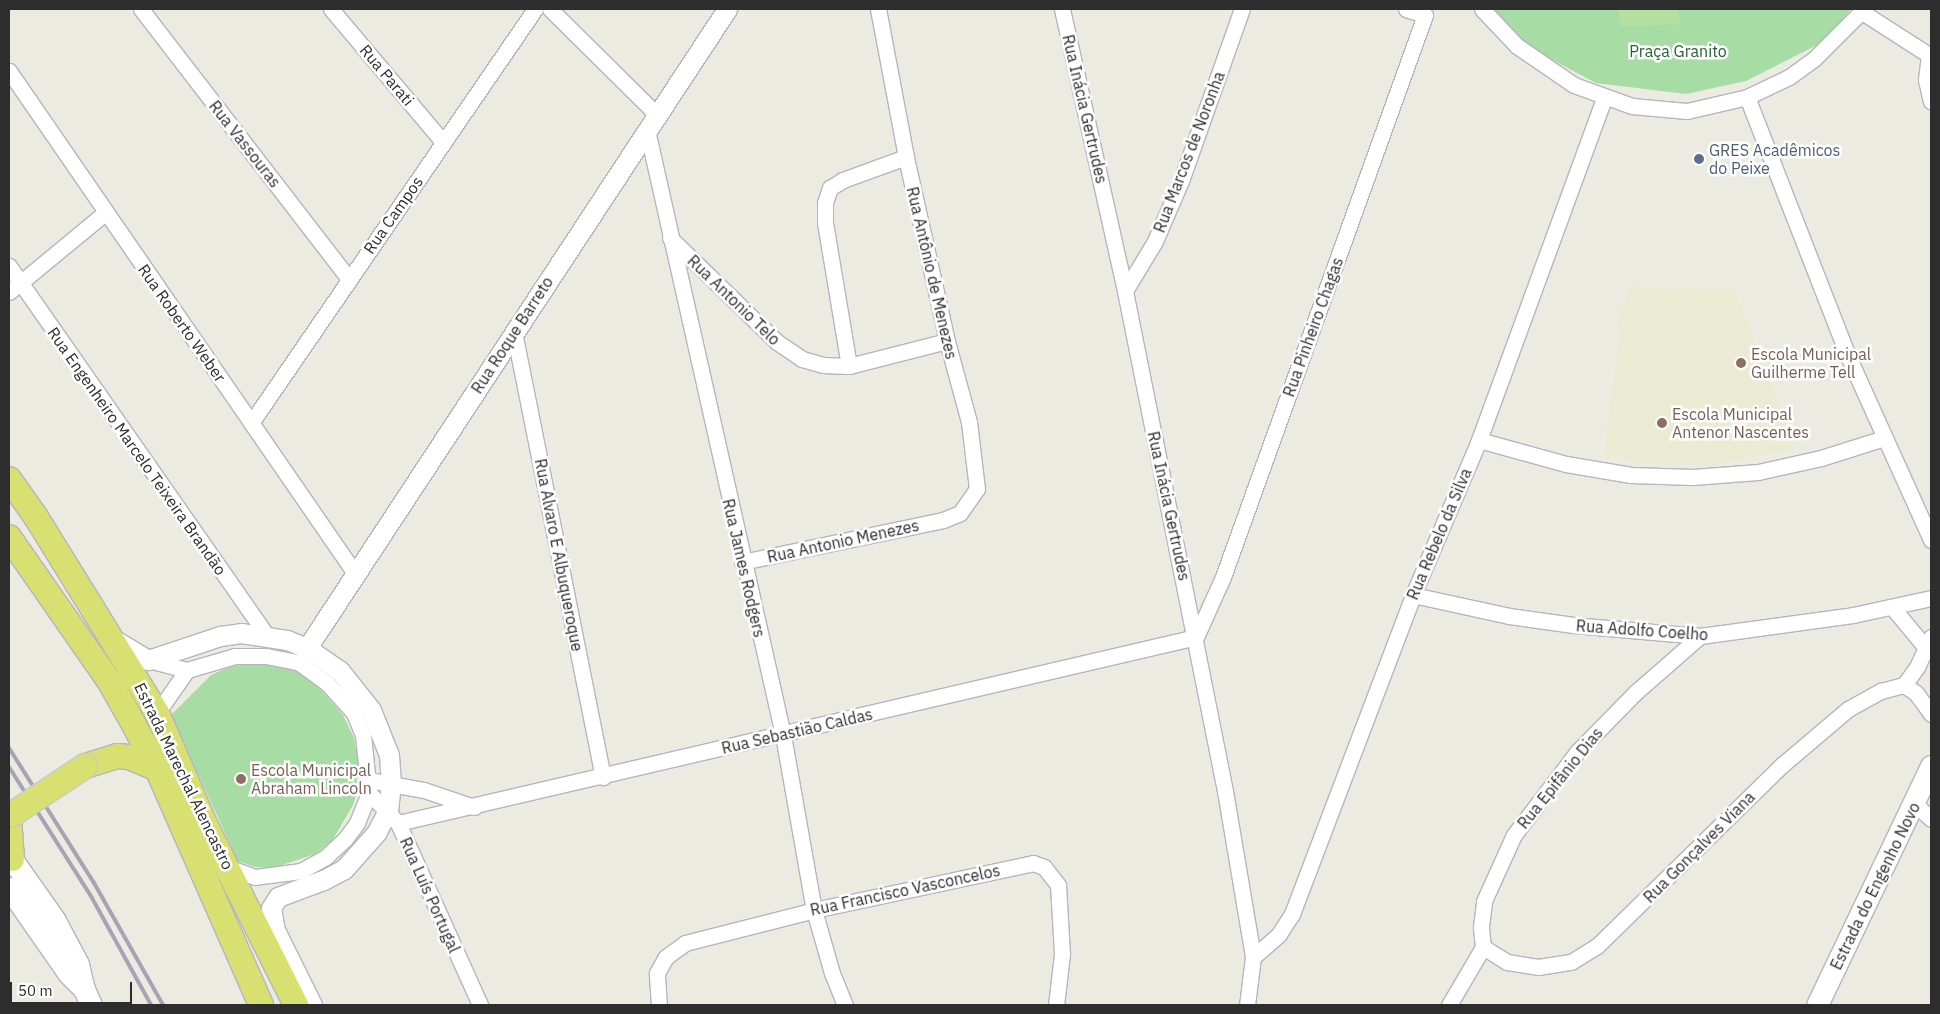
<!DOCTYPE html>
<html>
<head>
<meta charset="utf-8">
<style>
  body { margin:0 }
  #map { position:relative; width:1940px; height:1014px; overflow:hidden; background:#ecebe1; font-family:"IBM Plex Sans",sans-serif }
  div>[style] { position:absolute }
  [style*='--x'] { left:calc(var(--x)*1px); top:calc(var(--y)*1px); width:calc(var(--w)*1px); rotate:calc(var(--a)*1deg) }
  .education>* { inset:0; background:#ebebd3 }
  .green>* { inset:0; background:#a7dca5 }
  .pitch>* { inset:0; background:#b4e1a2 }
  .roads { filter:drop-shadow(1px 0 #b6b4bf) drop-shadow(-1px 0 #b6b4bf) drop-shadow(0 1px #b6b4bf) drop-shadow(0 -1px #b6b4bf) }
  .minor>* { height:15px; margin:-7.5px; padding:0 7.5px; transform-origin:7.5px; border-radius:7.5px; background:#fff }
  .tertiary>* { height:19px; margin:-9.5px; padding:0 9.5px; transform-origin:9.5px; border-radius:9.5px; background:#fff }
  .secondary>* { height:21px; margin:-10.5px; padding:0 10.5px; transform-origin:10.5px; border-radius:10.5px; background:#fff }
  .primary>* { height:24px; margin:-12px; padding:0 12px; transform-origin:12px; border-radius:12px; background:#d9e072 }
  .rail>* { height:4px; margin:-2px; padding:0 2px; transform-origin:2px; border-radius:2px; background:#a6a4b4 }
  .bridges { filter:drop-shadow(1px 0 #c8c8c8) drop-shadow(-1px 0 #c8c8c8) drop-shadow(0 1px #c8c8c8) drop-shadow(0 -1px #c8c8c8) }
  .primary-bridge>* { height:24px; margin:-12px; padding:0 12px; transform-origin:12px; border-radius:12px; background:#d9e072 }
  .dots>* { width:14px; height:14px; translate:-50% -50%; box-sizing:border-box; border:2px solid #fff; border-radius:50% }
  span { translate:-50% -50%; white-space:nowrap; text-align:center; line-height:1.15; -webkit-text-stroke:5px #fff; paint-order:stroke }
  .park-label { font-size:16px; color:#24622a }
  .street-label { font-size:16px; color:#2d2d2d }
  .service-label { font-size:16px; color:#4e5e75 }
  .left { translate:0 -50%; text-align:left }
  .education-label { font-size:16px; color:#785e54 }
  .frame { position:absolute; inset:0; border:10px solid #2d2d2d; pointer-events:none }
  .scale { position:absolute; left:10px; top:982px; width:122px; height:22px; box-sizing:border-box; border:2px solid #2d2d2d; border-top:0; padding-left:6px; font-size:15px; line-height:18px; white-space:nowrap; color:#2d2d2d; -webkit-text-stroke:4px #fff; paint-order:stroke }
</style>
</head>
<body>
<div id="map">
  <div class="education">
    <div style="clip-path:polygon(1630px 287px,1735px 290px,1796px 449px,1716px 464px,1640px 463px,1604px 454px,1619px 335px,1617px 327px)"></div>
  </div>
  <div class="green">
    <div style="clip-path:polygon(1493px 9px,1851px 9px,1823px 42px,1746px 81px,1686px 94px,1596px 83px,1528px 47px)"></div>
    <div style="clip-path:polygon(258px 662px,299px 671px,322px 691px,343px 715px,354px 738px,359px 768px,359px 786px,353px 805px,332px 841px,315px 854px,273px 868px,255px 867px,238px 861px,171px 715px,211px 675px,229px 667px)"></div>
  </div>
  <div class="pitch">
    <div style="clip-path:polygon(1618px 9px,1678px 9px,1680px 24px,1621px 26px)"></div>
  </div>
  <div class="roads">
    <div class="minor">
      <div style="--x:141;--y:9;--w:341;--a:52.4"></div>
      <div style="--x:331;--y:9;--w:174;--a:49.9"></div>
      <div style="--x:550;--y:9;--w:151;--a:44.7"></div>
      <div style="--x:1062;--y:9;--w:289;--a:77.4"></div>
      <div style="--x:1125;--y:291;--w:510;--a:78.69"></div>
      <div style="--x:1225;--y:791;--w:168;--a:80.4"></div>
      <div style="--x:1253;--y:957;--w:48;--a:97.1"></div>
      <div style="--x:1406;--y:9;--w:20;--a:18"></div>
      <div style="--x:1482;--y:9;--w:51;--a:46.6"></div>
      <div style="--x:1517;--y:46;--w:69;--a:34.4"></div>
      <div style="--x:1574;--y:85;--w:62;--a:19.9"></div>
      <div style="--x:1632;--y:106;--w:55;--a:5.2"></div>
      <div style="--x:1687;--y:111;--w:62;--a:-13.1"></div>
      <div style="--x:1747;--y:97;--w:47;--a:-25.5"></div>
      <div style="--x:1789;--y:77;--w:31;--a:-36"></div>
      <div style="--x:1814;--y:59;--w:71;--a:-45"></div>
      <div style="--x:1862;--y:12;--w:80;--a:32.7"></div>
      <div style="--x:1929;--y:55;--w:25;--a:97"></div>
      <div style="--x:1926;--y:80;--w:22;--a:77"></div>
      <div style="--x:9;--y:71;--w:612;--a:55.45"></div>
      <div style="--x:1747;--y:97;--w:278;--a:68.7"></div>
      <div style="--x:1848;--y:356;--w:202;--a:65.7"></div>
      <div style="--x:647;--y:130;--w:620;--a:77.33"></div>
      <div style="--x:783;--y:735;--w:178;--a:80"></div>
      <div style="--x:814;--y:910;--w:66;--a:74.1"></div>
      <div style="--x:832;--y:973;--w:35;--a:68"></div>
      <div style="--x:670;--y:238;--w:149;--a:44.2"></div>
      <div style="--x:777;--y:342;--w:30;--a:34"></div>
      <div style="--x:802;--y:359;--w:22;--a:16"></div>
      <div style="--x:823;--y:365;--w:26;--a:2"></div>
      <div style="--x:849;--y:366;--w:101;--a:-14.3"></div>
      <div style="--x:9;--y:266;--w:450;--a:55.1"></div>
      <div style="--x:1125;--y:291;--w:58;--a:-59"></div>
      <div style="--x:1155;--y:241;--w:65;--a:-66.6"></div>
      <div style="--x:1181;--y:181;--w:182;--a:-70.5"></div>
      <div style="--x:9;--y:292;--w:124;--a:-39.5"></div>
      <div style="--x:514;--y:332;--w:454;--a:78.7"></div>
      <div style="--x:849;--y:366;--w:146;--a:-99.5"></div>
      <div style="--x:825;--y:222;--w:19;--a:-90"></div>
      <div style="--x:825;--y:203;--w:16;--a:-72"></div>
      <div style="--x:830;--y:188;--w:15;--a:-32"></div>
      <div style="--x:843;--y:180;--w:67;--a:-20.1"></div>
      <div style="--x:251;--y:423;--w:502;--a:-55.55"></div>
      <div style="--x:1479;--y:440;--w:90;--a:15.4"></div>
      <div style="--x:1566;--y:464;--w:66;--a:9.6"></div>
      <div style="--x:1631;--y:475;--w:62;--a:1.8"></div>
      <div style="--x:1693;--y:477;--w:65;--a:-4.4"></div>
      <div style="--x:1758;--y:472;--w:65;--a:-12.5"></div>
      <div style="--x:1821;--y:458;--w:66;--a:-17.6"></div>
      <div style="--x:742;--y:562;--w:205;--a:-11.8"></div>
      <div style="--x:943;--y:520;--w:18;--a:-22"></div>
      <div style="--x:960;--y:513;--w:29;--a:-55"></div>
      <div style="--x:977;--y:489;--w:67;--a:-96.8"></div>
      <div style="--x:969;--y:422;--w:84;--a:-105.2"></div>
      <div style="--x:947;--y:341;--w:189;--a:-102.6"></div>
      <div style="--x:906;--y:157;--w:151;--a:-100.7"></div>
      <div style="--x:1413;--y:595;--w:98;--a:12.3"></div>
      <div style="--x:1509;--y:616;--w:65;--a:8"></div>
      <div style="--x:1573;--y:625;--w:127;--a:5"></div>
      <div style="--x:1700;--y:636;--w:154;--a:-7.8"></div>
      <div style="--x:1853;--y:615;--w:80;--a:-12.3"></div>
      <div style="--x:1892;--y:607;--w:53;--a:50.3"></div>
      <div style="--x:148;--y:660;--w:40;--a:14.4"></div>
      <div style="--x:1904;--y:685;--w:14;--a:34"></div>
      <div style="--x:1916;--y:693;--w:26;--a:54"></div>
      <div style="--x:157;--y:713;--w:52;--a:-55.1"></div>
      <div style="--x:187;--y:670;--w:50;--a:-16.3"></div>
      <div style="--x:235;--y:656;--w:31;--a:0"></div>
      <div style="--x:266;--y:656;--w:33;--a:11"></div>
      <div style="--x:298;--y:662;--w:36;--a:36"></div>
      <div style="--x:327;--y:683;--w:40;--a:48"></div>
      <div style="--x:354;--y:713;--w:24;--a:68"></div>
      <div style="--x:363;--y:735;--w:58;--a:84.1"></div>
      <div style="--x:369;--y:793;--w:32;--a:112"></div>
      <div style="--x:357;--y:823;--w:20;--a:127"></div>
      <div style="--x:345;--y:839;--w:26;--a:137"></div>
      <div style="--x:326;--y:857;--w:29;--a:151"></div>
      <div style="--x:301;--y:871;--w:46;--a:172.6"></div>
      <div style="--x:255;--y:877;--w:27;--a:-160"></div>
      <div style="--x:369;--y:780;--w:56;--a:10.3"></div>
      <div style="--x:424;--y:790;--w:53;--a:18.8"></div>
      <div style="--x:369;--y:793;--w:42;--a:46"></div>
      <div style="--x:398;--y:823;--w:200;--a:65.7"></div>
      <div style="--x:1914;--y:803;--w:23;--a:43"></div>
      <div style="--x:398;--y:823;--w:819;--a:-13.12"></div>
      <div style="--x:1196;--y:637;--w:66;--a:-65.8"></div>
      <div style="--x:1223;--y:577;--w:597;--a:-70.23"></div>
      <div style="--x:1483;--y:947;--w:28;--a:32"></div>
      <div style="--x:1507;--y:962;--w:31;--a:9"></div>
      <div style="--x:1538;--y:967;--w:33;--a:-9"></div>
      <div style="--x:1571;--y:962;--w:31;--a:-32"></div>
      <div style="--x:1597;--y:946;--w:259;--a:-44.4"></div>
      <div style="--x:1782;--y:765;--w:87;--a:-40.3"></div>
      <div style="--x:1848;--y:709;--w:38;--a:-29"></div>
      <div style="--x:1881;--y:691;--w:24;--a:-15"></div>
      <div style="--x:1904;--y:685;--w:22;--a:-54"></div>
      <div style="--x:1917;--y:667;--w:33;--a:-65"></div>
      <div style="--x:1253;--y:957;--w:35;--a:-41"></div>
      <div style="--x:1279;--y:934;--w:24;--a:-57"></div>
      <div style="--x:1292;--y:914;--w:341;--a:-69.2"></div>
      <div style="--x:1413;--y:595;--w:168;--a:-66.9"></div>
      <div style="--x:1479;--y:440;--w:364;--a:-69.9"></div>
      <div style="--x:659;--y:1005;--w:32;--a:-94"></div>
      <div style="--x:657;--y:973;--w:18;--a:-61"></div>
      <div style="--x:666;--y:957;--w:24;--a:-36"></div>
      <div style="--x:685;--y:943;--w:133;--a:-14.3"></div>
      <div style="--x:814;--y:910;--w:224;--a:-12.1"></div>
      <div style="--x:1033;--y:863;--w:12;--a:20"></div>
      <div style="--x:1044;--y:867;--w:23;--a:52"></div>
      <div style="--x:1058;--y:885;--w:69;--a:86.7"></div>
      <div style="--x:1062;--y:954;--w:51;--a:96.7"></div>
      <div style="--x:1449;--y:1005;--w:67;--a:-59.6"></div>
      <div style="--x:1483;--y:947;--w:20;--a:-96"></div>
      <div style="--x:1481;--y:927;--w:26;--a:-83"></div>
      <div style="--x:1484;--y:901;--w:72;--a:-65.6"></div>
      <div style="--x:1514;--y:835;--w:104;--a:-52.8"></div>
      <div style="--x:1577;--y:752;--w:84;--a:-45.5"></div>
      <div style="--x:1636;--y:692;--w:85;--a:-41.2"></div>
    </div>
    <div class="tertiary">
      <div style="--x:113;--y:639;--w:41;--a:31"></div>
      <div style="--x:148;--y:660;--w:76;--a:-18.4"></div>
      <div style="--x:220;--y:636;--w:21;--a:-8"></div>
      <div style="--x:241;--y:633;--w:47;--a:8.7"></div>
      <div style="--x:287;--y:640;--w:22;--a:22"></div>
      <div style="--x:307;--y:648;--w:40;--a:34.9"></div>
      <div style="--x:340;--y:671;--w:50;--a:51.5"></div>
      <div style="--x:371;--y:710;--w:48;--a:68.2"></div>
      <div style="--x:389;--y:755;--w:28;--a:86"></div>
      <div style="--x:391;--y:783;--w:27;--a:96"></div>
      <div style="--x:388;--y:810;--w:25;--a:117"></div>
      <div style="--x:377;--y:832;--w:50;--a:131.7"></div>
      <div style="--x:344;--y:869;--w:24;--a:152"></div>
      <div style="--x:323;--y:880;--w:48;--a:159.3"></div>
      <div style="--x:278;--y:897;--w:13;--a:122"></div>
      <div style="--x:271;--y:908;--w:22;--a:80"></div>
      <div style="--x:275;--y:930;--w:84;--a:63.7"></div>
      <div style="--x:307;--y:648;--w:765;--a:-56.68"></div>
    </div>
    <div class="secondary">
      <div style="--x:9;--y:855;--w:78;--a:54.9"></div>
      <div style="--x:54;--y:919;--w:51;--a:61.9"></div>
      <div style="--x:78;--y:964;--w:26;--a:77"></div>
      <div style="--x:9;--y:888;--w:103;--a:55.2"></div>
      <div style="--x:68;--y:973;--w:23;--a:45"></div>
      <div style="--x:84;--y:989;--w:17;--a:66"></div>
      <div style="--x:1817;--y:1005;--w:265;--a:-64.5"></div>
    </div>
    <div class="primary">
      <div style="--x:9;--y:479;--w:47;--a:54.6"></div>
      <div style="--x:36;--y:517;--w:230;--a:58.3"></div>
      <div style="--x:157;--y:713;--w:121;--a:66.6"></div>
      <div style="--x:205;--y:824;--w:203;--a:63.3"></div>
      <div style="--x:9;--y:537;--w:179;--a:55.2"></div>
      <div style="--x:111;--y:684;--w:45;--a:60.6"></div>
      <div style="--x:133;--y:723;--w:52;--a:62.4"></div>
      <div style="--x:157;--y:769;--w:258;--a:66.2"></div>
      <div style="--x:85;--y:766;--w:34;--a:-17"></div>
      <div style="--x:117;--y:756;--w:12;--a:5"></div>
      <div style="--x:129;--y:757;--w:30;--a:23"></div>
      <div style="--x:9;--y:816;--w:43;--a:86"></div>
    </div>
  </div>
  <div class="rail">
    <div style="--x:9;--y:748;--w:160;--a:57.8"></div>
    <div style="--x:94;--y:883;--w:140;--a:60.5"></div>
    <div style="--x:9;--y:767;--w:155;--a:57.6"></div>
    <div style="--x:92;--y:898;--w:122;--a:61.1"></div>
  </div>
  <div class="bridges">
    <div class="primary-bridge">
      <div style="--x:11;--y:815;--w:89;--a:-33.5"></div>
    </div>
  </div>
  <div class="dots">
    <div style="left:1699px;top:159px;background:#5c6f8a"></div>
    <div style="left:1741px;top:363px;background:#8d6e63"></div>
    <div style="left:1662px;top:423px;background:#8d6e63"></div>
    <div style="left:241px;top:779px;background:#8d6e63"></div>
  </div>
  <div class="park-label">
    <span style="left:1678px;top:51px">Praça Granito</span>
  </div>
  <div class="street-label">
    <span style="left:387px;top:75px;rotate:50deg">Rua Parati</span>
    <span style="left:1085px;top:109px;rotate:77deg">Rua Inácia Gertrudes</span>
    <span style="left:245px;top:144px;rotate:52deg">Rua Vassouras</span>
    <span style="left:1189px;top:152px;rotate:-69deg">Rua Marcos de Noronha</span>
    <span style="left:393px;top:215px;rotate:-55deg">Rua Campos</span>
    <span style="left:932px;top:273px;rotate:77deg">Rua Antônio de Menezes</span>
    <span style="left:734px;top:300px;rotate:44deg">Rua Antonio Telo</span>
    <span style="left:182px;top:323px;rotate:55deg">Rua Roberto Weber</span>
    <span style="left:1313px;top:327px;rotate:-70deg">Rua Pinheiro Chagas</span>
    <span style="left:512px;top:335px;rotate:-57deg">Rua Roque Barreto</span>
    <span style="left:137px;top:451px;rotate:55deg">Rua Engenheiro Marcelo Teixeira Brandão</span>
    <span style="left:1169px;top:506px;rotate:78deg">Rua Inácia Gertrudes</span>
    <span style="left:1439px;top:534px;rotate:-67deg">Rua Rebelo da Silva</span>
    <span style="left:843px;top:541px;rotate:-12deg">Rua Antonio Menezes</span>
    <span style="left:559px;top:555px;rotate:79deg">Rua Alvaro E Albuqueroque</span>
    <span style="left:744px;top:568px;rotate:77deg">Rua James Rodgers</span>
    <span style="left:1642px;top:630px;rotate:4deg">Rua Adolfo Coelho</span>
    <span style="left:797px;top:731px;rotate:-13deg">Rua Sebastião Caldas</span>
    <span style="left:184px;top:776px;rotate:64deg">Estrada Marechal Alencastro</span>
    <span style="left:1560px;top:778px;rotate:-51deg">Rua Epifânio Dias</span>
    <span style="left:1699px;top:847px;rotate:-45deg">Rua Gonçalves Viana</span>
    <span style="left:1875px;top:886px;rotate:-64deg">Estrada do Engenho Novo</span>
    <span style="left:905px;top:890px;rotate:-12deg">Rua Francisco Vasconcelos</span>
    <span style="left:430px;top:895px;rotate:66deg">Rua Luís Portugal</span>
  </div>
  <div class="service-label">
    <span class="left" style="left:1709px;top:159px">GRES Acadêmicos<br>do Peixe</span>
  </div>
  <div class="education-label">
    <span class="left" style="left:1751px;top:363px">Escola Municipal<br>Guilherme Tell</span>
    <span class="left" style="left:1672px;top:423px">Escola Municipal<br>Antenor Nascentes</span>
    <span class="left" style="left:251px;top:779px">Escola Municipal<br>Abraham Lincoln</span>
  </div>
  <div class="frame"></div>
  <div class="scale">50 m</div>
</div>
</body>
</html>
